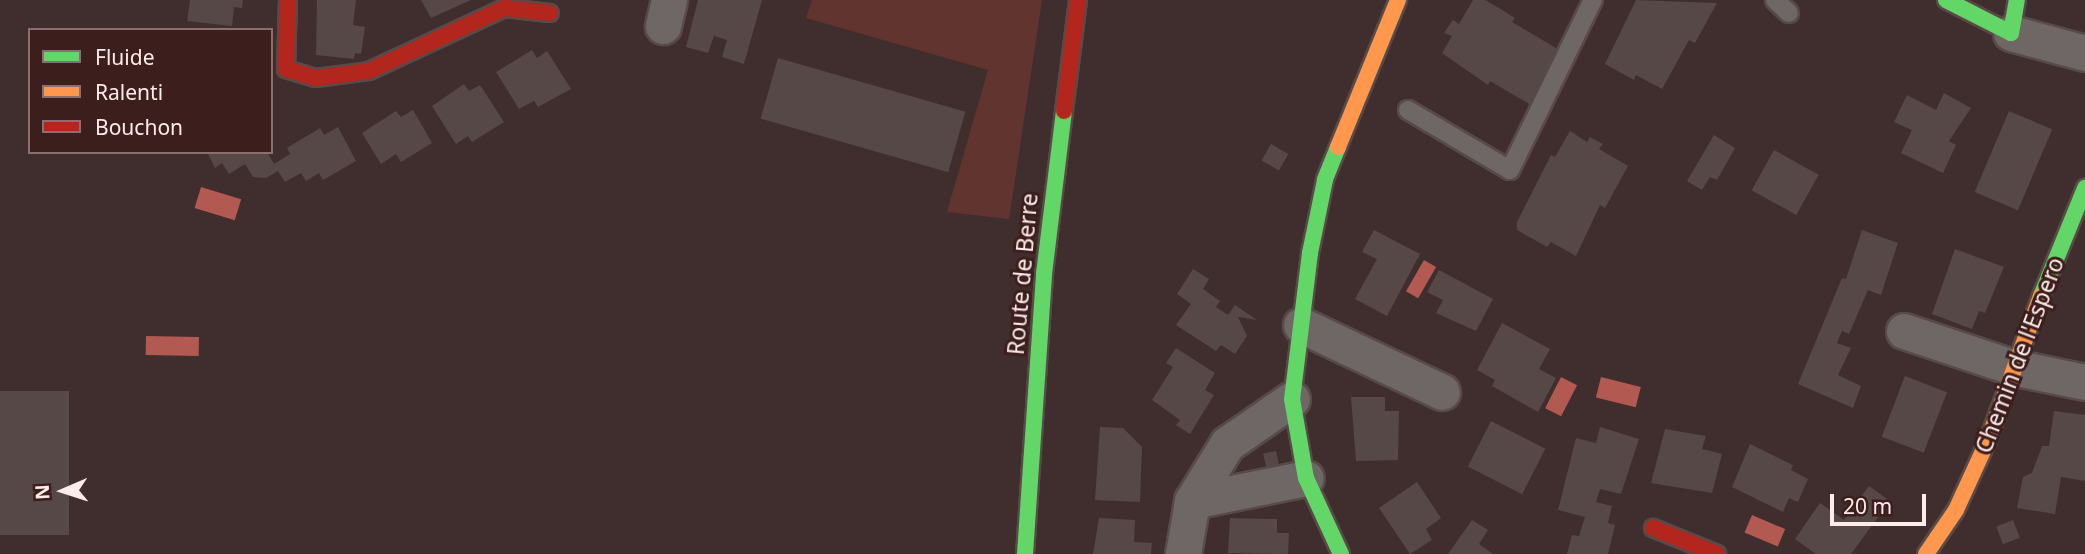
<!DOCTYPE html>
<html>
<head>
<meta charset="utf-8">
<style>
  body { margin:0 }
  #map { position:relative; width:2085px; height:554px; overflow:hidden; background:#3f2e2d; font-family:"Noto Sans",sans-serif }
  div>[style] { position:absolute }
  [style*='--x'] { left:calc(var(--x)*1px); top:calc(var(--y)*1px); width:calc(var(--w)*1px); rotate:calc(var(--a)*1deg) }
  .green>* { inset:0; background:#623430 }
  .water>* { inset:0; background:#b25a52; transform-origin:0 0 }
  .building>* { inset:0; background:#564847; transform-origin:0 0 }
  .roads { filter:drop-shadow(2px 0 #584a49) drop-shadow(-2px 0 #584a49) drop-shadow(0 2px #584a49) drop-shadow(0 -2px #584a49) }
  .lane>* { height:18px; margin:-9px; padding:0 9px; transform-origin:9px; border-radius:9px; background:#6f6766 }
  .street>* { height:35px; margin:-17.5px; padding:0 17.5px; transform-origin:17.5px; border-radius:17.5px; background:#6f6766 }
  .fast>* { height:16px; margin:-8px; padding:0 8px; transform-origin:8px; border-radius:8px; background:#63d668 }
  .slow>* { height:16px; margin:-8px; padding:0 8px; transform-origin:8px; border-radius:8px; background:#ff974d }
  .jam>* { height:16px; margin:-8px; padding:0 8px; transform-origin:8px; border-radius:8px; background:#b3261e }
  span { translate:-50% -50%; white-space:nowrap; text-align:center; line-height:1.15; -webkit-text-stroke:6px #3c1e1c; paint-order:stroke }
  .street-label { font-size:23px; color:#fdecea }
  .legend { position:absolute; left:28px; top:28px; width:245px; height:126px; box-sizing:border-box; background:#3c1e1c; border:2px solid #89706e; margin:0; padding:9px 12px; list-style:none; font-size:21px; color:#fdecea }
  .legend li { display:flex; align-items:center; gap:14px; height:35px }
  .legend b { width:35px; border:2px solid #89706e }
  .north { position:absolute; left:28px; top:456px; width:70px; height:70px; -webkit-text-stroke:5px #3c1e1c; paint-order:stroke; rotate:267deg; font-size:19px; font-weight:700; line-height:28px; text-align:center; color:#fdecea }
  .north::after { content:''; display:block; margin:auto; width:24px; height:32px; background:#fdecea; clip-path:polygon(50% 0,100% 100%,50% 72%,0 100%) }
  .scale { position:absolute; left:1830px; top:494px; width:96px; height:32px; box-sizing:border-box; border:4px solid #fdecea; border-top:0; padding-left:9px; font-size:21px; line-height:24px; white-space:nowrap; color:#fdecea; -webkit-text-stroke:5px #3c1e1c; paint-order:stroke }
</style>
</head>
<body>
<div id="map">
  <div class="green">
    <div style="clip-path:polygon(812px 0,1042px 0,1009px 219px,947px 212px,988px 70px,806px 18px)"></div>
  </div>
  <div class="water">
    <div style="left:201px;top:187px;width:42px;height:22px;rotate:17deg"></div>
    <div style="left:1424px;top:260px;width:14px;height:36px;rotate:30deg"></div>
    <div style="left:146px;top:336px;width:53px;height:19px;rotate:1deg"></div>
    <div style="left:1561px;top:377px;width:18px;height:35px;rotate:27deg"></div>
    <div style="left:1601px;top:377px;width:41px;height:21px;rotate:14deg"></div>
    <div style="left:1752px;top:515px;width:36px;height:19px;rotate:23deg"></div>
  </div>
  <div class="building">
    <div style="clip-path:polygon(190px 0,243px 0,242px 8px,234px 7px,232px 26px,187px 21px)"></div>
    <div style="clip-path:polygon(317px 0,356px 0,353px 25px,365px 27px,361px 54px,355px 53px,354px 59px,316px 55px)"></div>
    <div style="clip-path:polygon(421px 0,471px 0,431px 18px)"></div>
    <div style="clip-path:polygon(698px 0,762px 0,744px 64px,722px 57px,727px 40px,714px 36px,708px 53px,686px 47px)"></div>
    <div style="clip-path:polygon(1473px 0,1485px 0,1499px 8px,1515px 18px,1512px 22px,1561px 51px,1539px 104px,1534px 101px,1531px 105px,1490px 81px,1488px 85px,1442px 53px,1452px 36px,1444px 33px,1453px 20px,1459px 24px)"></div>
    <div style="clip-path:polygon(1636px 0,1717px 3px,1695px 43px,1689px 40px,1662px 89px,1636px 75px,1634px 80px,1605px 64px)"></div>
    <div style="clip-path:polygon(532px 50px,537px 58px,547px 51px,571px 89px,538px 107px,534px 101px,519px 109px,496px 72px)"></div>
    <div style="left:778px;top:58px;width:195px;height:63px;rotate:16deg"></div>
    <div style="clip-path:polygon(464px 84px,469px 91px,480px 85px,504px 122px,472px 142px,468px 136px,456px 144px,432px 106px)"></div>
    <div style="clip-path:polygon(1944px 93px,1971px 108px,1949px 141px,1956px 145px,1943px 173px,1901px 153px,1912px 130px,1894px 122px,1907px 95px,1936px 110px)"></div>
    <div style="clip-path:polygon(413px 110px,432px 143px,401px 162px,396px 154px,381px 164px,362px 133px,396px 111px,401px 117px)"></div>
    <div style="left:2009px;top:111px;width:47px;height:88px;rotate:23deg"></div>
    <div style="clip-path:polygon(338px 127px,356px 161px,323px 180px,319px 173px,306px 181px,301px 173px,285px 182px,278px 171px,266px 178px,253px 177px,245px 164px,229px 174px,222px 163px,215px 168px,207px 152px,267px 152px,274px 164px,290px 154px,287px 148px,320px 128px,324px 135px)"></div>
    <div style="clip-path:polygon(1570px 131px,1587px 142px,1590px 137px,1603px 144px,1599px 149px,1628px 166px,1605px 208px,1600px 205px,1576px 256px,1551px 242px,1547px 247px,1517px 230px,1517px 222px,1551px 155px,1555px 157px)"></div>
    <div style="clip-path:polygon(1714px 135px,1735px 148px,1717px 180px,1710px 177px,1702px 190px,1687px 181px)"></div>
    <div style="left:1271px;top:144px;width:20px;height:19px;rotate:30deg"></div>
    <div style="left:1774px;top:150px;width:51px;height:46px;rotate:29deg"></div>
    <div style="clip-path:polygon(1374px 230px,1420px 254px,1387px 316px,1355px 299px,1377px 259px,1362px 252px)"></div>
    <div style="clip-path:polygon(1862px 230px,1898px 243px,1881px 295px,1868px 290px,1849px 334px,1842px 331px,1837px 343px,1851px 348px,1838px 375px,1861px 386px,1853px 408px,1798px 384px,1842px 278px,1846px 279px)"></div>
    <div style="clip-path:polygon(1955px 249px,2004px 267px,1985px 313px,1979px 311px,1972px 329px,1932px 314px)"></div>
    <div style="clip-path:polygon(1193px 269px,1209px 279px,1203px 289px,1220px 301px,1216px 307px,1228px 315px,1235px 305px,1257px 320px,1238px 317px,1247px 336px,1235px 354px,1221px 345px,1216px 351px,1176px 325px,1191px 304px,1177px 294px)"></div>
    <div style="clip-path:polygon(1439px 270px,1493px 299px,1476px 331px,1436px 313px,1443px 300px,1427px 292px)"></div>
    <div style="clip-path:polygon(1502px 323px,1550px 349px,1539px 369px,1556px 378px,1538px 412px,1492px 386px,1495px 380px,1477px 370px)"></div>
    <div style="clip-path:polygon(1176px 348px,1215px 373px,1205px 390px,1214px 395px,1190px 434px,1176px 425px,1180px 420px,1152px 400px,1173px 367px,1166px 363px)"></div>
    <div style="left:1905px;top:376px;width:45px;height:65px;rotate:21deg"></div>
    <div style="left:0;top:391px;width:69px;height:144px"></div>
    <div style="clip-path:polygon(1351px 397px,1385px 397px,1385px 411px,1399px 411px,1398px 460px,1356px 461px)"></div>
    <div style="clip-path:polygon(2054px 411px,2085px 415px,2085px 481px,2061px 477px,2055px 514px,2017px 508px,2023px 477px,2032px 473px,2042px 446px,2049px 446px)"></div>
    <div style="left:1491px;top:421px;width:61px;height:51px;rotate:27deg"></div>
    <div style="clip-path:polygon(1100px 427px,1123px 428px,1142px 447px,1140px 502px,1095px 500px)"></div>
    <div style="clip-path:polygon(1600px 427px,1639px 439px,1621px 494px,1600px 489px,1596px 502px,1612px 506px,1608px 523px,1615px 525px,1608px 554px,1567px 554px,1572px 535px,1579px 536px,1585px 517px,1558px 510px,1576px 438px,1596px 443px)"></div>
    <div style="clip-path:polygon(1665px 429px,1706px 436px,1702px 449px,1722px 454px,1712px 493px,1651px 483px)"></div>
    <div style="clip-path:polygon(1750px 444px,1793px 465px,1791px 470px,1808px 479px,1798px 502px,1789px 498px,1783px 512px,1732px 487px)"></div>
    <div style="left:1276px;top:451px;width:19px;height:13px;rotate:78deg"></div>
    <div style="clip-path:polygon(1417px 482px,1441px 518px,1426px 529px,1432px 540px,1410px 554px,1379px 508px)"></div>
    <div style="clip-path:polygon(1869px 486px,1890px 501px,1851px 554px,1816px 554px,1795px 539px,1820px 503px,1844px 520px)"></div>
    <div style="clip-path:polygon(1099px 518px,1135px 520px,1134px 542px,1152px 543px,1151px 554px,1093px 554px)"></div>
    <div style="clip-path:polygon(1230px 518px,1277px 519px,1277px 533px,1289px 533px,1288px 554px,1228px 553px)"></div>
    <div style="clip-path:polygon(1472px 520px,1488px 530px,1479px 544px,1493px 554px,1448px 554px)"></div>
    <div style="left:2013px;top:520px;width:19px;height:18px;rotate:69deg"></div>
  </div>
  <div class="roads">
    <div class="lane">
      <div style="--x:1775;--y:0;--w:19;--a:43"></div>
      <div style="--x:1408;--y:110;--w:118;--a:30.5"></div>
      <div style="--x:1510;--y:170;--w:189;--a:-64"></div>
    </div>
    <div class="street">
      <div style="--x:663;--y:26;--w:27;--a:-77"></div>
      <div style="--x:2011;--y:33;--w:77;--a:15.1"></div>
      <div style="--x:1301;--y:325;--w:156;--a:25.4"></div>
      <div style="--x:1904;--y:331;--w:114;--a:18.4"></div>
      <div style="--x:2012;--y:367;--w:75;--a:11.6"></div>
      <div style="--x:1192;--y:501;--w:116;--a:-11.4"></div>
      <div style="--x:1183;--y:554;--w:54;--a:-80.4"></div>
      <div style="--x:1192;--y:501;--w:67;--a:-58.4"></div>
      <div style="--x:1227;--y:444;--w:79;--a:-34.7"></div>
    </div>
    <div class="fast">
      <div style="--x:1946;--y:0;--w:73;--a:26.9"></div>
      <div style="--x:2011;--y:33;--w:34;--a:-80"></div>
      <div style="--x:1338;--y:147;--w:35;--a:112"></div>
      <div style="--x:1325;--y:180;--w:75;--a:101.6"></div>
      <div style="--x:1310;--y:253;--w:147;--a:97"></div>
      <div style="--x:1292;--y:399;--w:80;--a:80"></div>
      <div style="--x:1306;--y:478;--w:84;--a:65.3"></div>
      <div style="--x:2041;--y:296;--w:117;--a:-67.8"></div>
      <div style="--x:1025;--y:554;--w:281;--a:-86.1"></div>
      <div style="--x:1044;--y:274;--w:164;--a:-83"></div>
    </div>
    <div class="slow">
      <div style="--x:1338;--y:147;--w:159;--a:-67.8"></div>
      <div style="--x:1926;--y:554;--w:53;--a:-55.7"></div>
      <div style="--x:1956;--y:510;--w:77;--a:-65.4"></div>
      <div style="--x:1988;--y:440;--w:153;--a:-69.8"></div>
    </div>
    <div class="jam">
      <div style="--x:288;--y:0;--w:69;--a:91.7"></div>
      <div style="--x:286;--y:69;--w:31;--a:17"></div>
      <div style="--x:316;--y:78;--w:53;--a:-7.5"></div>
      <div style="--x:369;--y:71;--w:150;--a:-24.9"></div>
      <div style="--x:505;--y:8;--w:45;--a:6.3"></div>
      <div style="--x:1064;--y:111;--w:112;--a:-82.8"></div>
      <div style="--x:1653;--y:528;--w:69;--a:22.1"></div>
    </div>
  </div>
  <div class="street-label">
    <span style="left:1022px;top:274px;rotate:-85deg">Route de Berre</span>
    <span style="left:2019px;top:355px;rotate:-69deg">Chemin de l'Espero</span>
  </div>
  <ul class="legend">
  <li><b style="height:9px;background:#63d668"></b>Fluide</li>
  <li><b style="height:9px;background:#ff974d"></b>Ralenti</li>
  <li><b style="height:9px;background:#b3261e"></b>Bouchon</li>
  </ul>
  <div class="north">N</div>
  <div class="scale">20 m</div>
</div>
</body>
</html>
